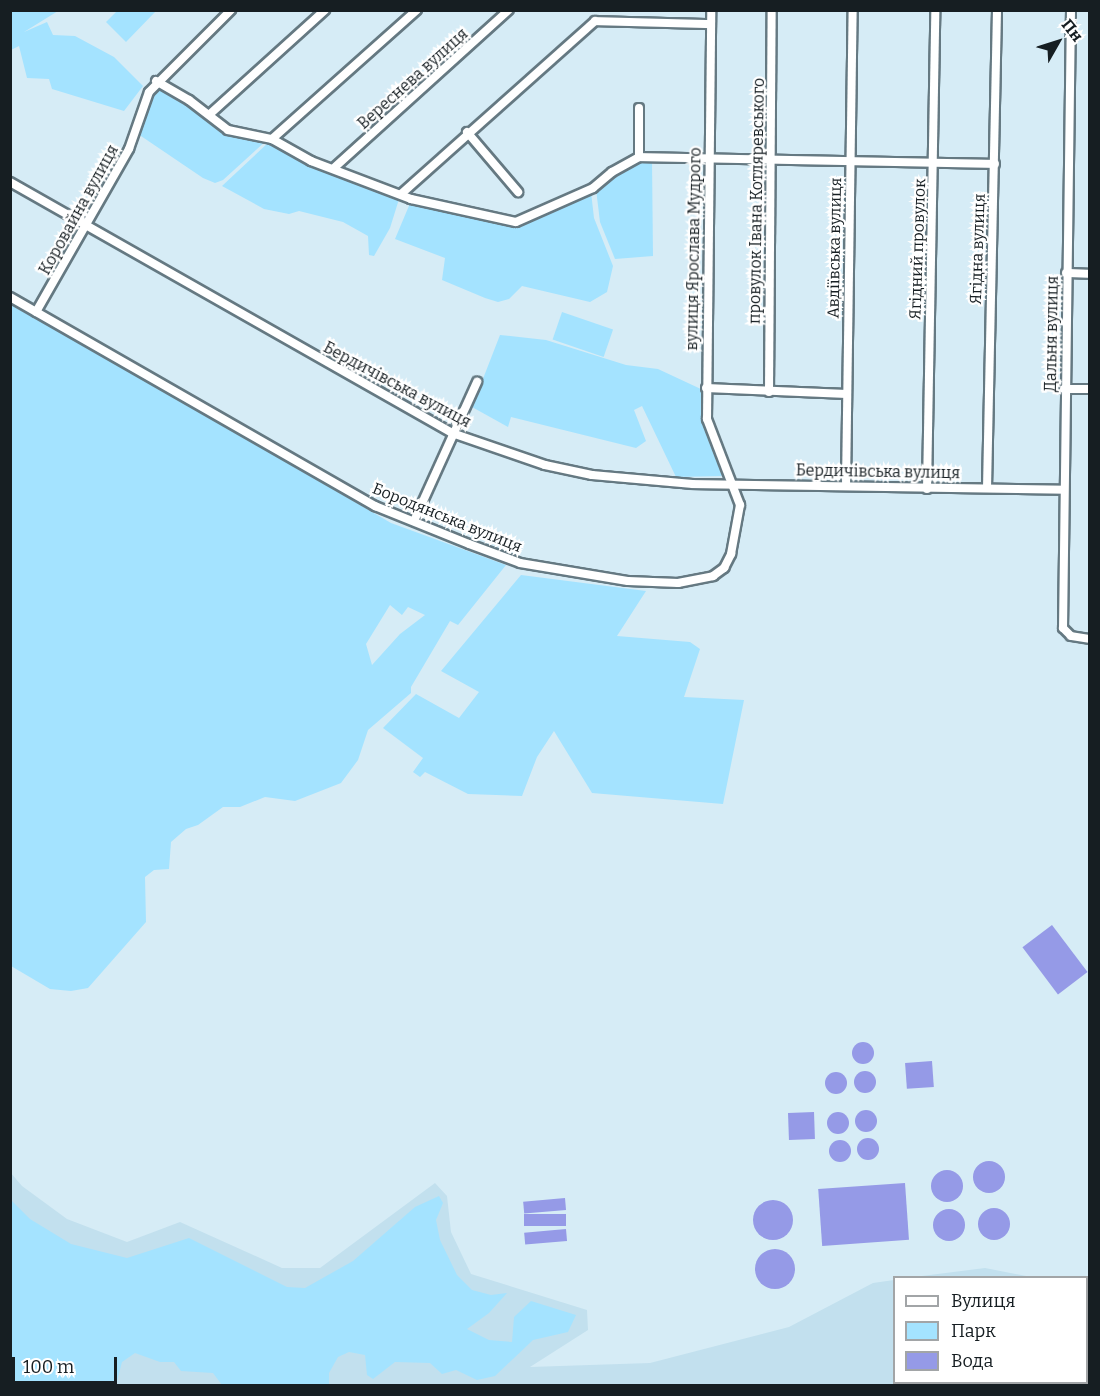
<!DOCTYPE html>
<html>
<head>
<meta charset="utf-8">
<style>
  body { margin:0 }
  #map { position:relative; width:1100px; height:1396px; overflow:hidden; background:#d6ecf6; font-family:Bitter,serif }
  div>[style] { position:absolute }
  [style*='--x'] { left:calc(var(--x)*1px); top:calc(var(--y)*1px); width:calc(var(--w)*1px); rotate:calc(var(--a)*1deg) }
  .built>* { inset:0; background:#c2e0ee }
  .green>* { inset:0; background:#a4e3ff; transform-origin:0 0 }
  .water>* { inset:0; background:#959ae7; transform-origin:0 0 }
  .round { border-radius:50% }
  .roads { filter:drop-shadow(2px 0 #657982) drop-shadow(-2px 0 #657982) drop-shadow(0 2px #657982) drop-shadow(0 -2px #657982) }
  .minor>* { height:8px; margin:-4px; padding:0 4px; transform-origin:4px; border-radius:4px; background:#fff }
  span { translate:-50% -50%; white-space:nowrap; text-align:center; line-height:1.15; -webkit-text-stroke:4.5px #fff; paint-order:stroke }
  .street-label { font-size:16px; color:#161e22 }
  .frame { position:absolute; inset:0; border:12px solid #161e22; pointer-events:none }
  .legend { position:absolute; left:893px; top:1276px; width:195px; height:108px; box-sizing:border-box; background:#fff; border:2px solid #a2a5a7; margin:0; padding:8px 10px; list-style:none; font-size:18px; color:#161e22 }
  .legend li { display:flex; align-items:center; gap:12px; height:30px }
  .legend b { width:30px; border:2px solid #a2a5a7 }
  .north { position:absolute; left:1028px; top:12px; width:60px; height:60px; -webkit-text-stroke:4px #fff; paint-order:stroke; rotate:51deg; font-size:16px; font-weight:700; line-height:24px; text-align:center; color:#161e22 }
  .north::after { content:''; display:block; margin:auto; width:21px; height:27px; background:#161e22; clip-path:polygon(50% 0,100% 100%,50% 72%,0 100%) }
  .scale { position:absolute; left:12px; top:1357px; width:105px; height:27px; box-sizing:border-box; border:3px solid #161e22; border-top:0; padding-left:8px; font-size:18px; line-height:21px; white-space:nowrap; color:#161e22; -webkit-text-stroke:4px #fff; paint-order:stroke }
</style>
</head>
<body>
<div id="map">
  <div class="built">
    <div style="clip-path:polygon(10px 1172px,22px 1186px,67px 1219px,127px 1242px,180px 1222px,282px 1268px,320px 1268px,435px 1183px,447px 1196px,451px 1232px,471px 1274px,587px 1310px,588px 1330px,530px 1367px,650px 1363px,789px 1327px,873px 1283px,894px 1280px,894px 1382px,1086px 1382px,1087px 1294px,1089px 1385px,11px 1385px)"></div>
    <div style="clip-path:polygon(985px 1268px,1031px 1277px,914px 1277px)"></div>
  </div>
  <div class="green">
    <div style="clip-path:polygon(11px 10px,58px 11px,24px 32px,47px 22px,53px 35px,75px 36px,114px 57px,143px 86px,124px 111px,52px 89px,49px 79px,27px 78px,19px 46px,11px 50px)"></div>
    <div style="clip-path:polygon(117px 11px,117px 10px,156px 11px,126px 42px,106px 22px)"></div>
    <div style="clip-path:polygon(160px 88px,188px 102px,227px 132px,267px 140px,223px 180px,215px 183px,203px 178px,138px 134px,151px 94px)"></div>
    <div style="clip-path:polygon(269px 142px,310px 163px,400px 196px,390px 228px,374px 256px,369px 255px,368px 236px,343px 222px,299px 211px,289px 214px,264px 209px,222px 186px)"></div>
    <div style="clip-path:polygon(638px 160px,652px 161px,653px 256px,615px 259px,600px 222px,596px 189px)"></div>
    <div style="clip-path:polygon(591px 192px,594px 218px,613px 266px,607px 292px,590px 302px,522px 286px,509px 299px,498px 302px,485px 298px,442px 280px,445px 258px,395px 239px,411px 201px,516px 224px)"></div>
    <div style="clip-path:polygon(evenodd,10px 301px,391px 523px,506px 565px,458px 625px,450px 621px,411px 687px,411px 693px,368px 730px,358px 760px,341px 783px,295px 801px,265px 797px,240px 807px,223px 807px,198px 825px,186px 829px,171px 842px,169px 869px,154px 870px,145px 877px,146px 922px,88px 988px,71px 991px,50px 989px,11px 966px,10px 301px,390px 605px,402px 615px,408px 607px,425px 615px,400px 634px,372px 665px,366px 644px,390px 605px)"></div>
    <div style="left:562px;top:312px;width:54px;height:29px;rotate:19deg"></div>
    <div style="clip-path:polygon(500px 335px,546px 340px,626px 365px,658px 369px,703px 390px,704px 420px,722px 476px,676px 477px,642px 406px,634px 410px,646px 441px,636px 448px,511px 417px,508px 427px,472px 407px)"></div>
    <div style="clip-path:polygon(521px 575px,646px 591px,617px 636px,690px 642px,700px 649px,684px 697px,744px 700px,723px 804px,592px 793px,554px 731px,537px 757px,522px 796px,468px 794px,425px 772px,420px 777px,413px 772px,423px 758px,383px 728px,416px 694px,459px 718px,479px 692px,441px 671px)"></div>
    <div style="clip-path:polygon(439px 1196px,443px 1203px,436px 1220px,440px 1240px,457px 1275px,472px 1290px,491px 1295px,507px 1293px,489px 1313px,467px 1329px,489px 1340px,512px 1342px,514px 1317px,531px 1301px,576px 1315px,568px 1332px,533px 1340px,495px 1376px,477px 1380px,456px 1370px,442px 1374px,430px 1363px,395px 1362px,373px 1379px,367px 1375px,365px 1355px,349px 1352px,338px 1357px,329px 1373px,329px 1385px,222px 1385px,213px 1373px,181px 1371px,174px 1362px,160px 1362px,135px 1353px,122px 1362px,116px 1385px,11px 1385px,11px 1200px,30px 1219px,71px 1244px,127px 1258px,189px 1238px,287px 1287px,305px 1288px,353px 1261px,415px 1207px)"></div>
  </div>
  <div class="water">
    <div style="left:1052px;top:925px;width:59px;height:37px;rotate:53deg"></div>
    <div class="round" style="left:852px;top:1042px;width:22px;height:22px"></div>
    <div style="left:932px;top:1061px;width:26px;height:27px;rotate:86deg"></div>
    <div class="round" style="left:854px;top:1071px;width:22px;height:22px"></div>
    <div class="round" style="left:825px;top:1072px;width:22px;height:22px"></div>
    <div class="round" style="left:855px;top:1110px;width:22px;height:22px"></div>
    <div style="left:814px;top:1112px;width:27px;height:26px;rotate:88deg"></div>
    <div class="round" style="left:827px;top:1112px;width:22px;height:22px"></div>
    <div class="round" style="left:857px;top:1138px;width:22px;height:22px"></div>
    <div class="round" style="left:829px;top:1140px;width:22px;height:22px"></div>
    <div class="round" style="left:973px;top:1161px;width:32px;height:32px"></div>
    <div class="round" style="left:931px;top:1170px;width:32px;height:32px"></div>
    <div style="left:905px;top:1183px;width:57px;height:87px;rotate:86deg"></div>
    <div style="left:565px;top:1198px;width:12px;height:42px;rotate:85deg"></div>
    <div class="round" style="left:753px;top:1200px;width:40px;height:40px"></div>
    <div class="round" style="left:978px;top:1208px;width:32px;height:32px"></div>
    <div class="round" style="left:933px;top:1209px;width:32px;height:32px"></div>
    <div style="left:566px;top:1214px;width:12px;height:42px;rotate:90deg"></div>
    <div style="left:566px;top:1229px;width:12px;height:42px;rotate:85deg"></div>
    <div class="round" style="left:755px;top:1249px;width:40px;height:40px"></div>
  </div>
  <div class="roads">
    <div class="minor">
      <div style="--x:1071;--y:10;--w:618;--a:90.74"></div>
      <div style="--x:1063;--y:628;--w:11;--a:45"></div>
      <div style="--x:1071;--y:636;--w:19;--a:9"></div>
      <div style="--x:156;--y:81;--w:38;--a:30"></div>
      <div style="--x:189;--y:100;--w:49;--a:37.6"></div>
      <div style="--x:228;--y:130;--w:45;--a:11.6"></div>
      <div style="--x:272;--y:139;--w:45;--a:29.4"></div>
      <div style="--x:311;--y:161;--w:107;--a:20.8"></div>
      <div style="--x:411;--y:199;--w:107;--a:12.4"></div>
      <div style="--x:516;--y:222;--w:84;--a:-23.8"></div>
      <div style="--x:593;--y:188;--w:25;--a:-40"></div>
      <div style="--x:612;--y:172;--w:31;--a:-29"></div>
      <div style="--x:639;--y:157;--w:356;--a:1.1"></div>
      <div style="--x:210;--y:114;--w:155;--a:-42.1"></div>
      <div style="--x:467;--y:132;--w:79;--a:49.6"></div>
      <div style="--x:272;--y:139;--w:194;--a:-41.7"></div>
      <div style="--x:639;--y:157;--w:49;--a:-90"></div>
      <div style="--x:335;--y:167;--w:234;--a:-42.1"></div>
      <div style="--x:10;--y:182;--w:508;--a:29.59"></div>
      <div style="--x:452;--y:433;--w:98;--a:19"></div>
      <div style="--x:545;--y:465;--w:48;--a:12"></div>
      <div style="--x:592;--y:475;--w:101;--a:5.1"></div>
      <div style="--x:693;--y:484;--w:369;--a:0.9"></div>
      <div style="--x:401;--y:194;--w:260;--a:-41.7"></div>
      <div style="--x:595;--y:21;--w:116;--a:1.5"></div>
      <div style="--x:1066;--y:273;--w:24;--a:2"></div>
      <div style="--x:10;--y:297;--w:421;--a:29.8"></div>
      <div style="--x:375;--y:506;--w:101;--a:22"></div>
      <div style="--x:469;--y:544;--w:54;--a:20.4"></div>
      <div style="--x:520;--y:563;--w:109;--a:9.5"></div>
      <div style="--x:628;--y:581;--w:50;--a:2.3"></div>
      <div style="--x:678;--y:583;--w:36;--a:-11"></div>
      <div style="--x:713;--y:576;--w:14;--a:-36"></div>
      <div style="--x:724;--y:568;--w:16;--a:-63"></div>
      <div style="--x:731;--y:554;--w:50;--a:-79.6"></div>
      <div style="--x:740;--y:505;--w:92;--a:-111"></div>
      <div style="--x:707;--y:419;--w:409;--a:-89.4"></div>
      <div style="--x:36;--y:312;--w:188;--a:-60.3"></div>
      <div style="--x:129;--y:149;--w:60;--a:-70.7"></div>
      <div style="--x:149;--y:92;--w:116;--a:-45"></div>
      <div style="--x:706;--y:388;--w:141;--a:2.4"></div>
      <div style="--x:1064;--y:389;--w:26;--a:0"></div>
      <div style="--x:769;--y:392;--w:382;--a:-89.6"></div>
      <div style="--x:846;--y:486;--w:476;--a:-89.2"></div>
      <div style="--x:987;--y:488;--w:478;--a:-88.8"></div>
      <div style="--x:927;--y:489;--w:479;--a:-89"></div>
      <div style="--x:414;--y:521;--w:153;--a:-65.6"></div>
    </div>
  </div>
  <div class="street-label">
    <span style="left:413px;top:79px;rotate:-42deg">Вереснева вулиця</span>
    <span style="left:757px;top:201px;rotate:-89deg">провулок Івана Котляревського</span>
    <span style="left:79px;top:210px;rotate:-61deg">Коровайна вулиця</span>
    <span style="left:835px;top:248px;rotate:-89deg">Авдіївська вулиця</span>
    <span style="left:694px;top:249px;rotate:-89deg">вулиця Ярослава Мудрого</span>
    <span style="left:918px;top:249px;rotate:-88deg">Ягідний провулок</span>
    <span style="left:978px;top:249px;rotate:-88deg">Ягідна вулиця</span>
    <span style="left:1052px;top:334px;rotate:-89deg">Дальня вулиця</span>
    <span style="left:397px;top:385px;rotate:28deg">Бердичівська вулиця</span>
    <span style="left:878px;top:472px;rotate:1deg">Бердичівська вулиця</span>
    <span style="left:447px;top:518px;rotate:22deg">Бородянська вулиця</span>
  </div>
  <div class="frame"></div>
  <ul class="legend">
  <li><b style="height:8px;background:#fff"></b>Вулиця</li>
  <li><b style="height:16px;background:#a4e3ff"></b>Парк</li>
  <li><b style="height:16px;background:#959ae7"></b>Вода</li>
  </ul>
  <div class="north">Пн</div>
  <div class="scale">100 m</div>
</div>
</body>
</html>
